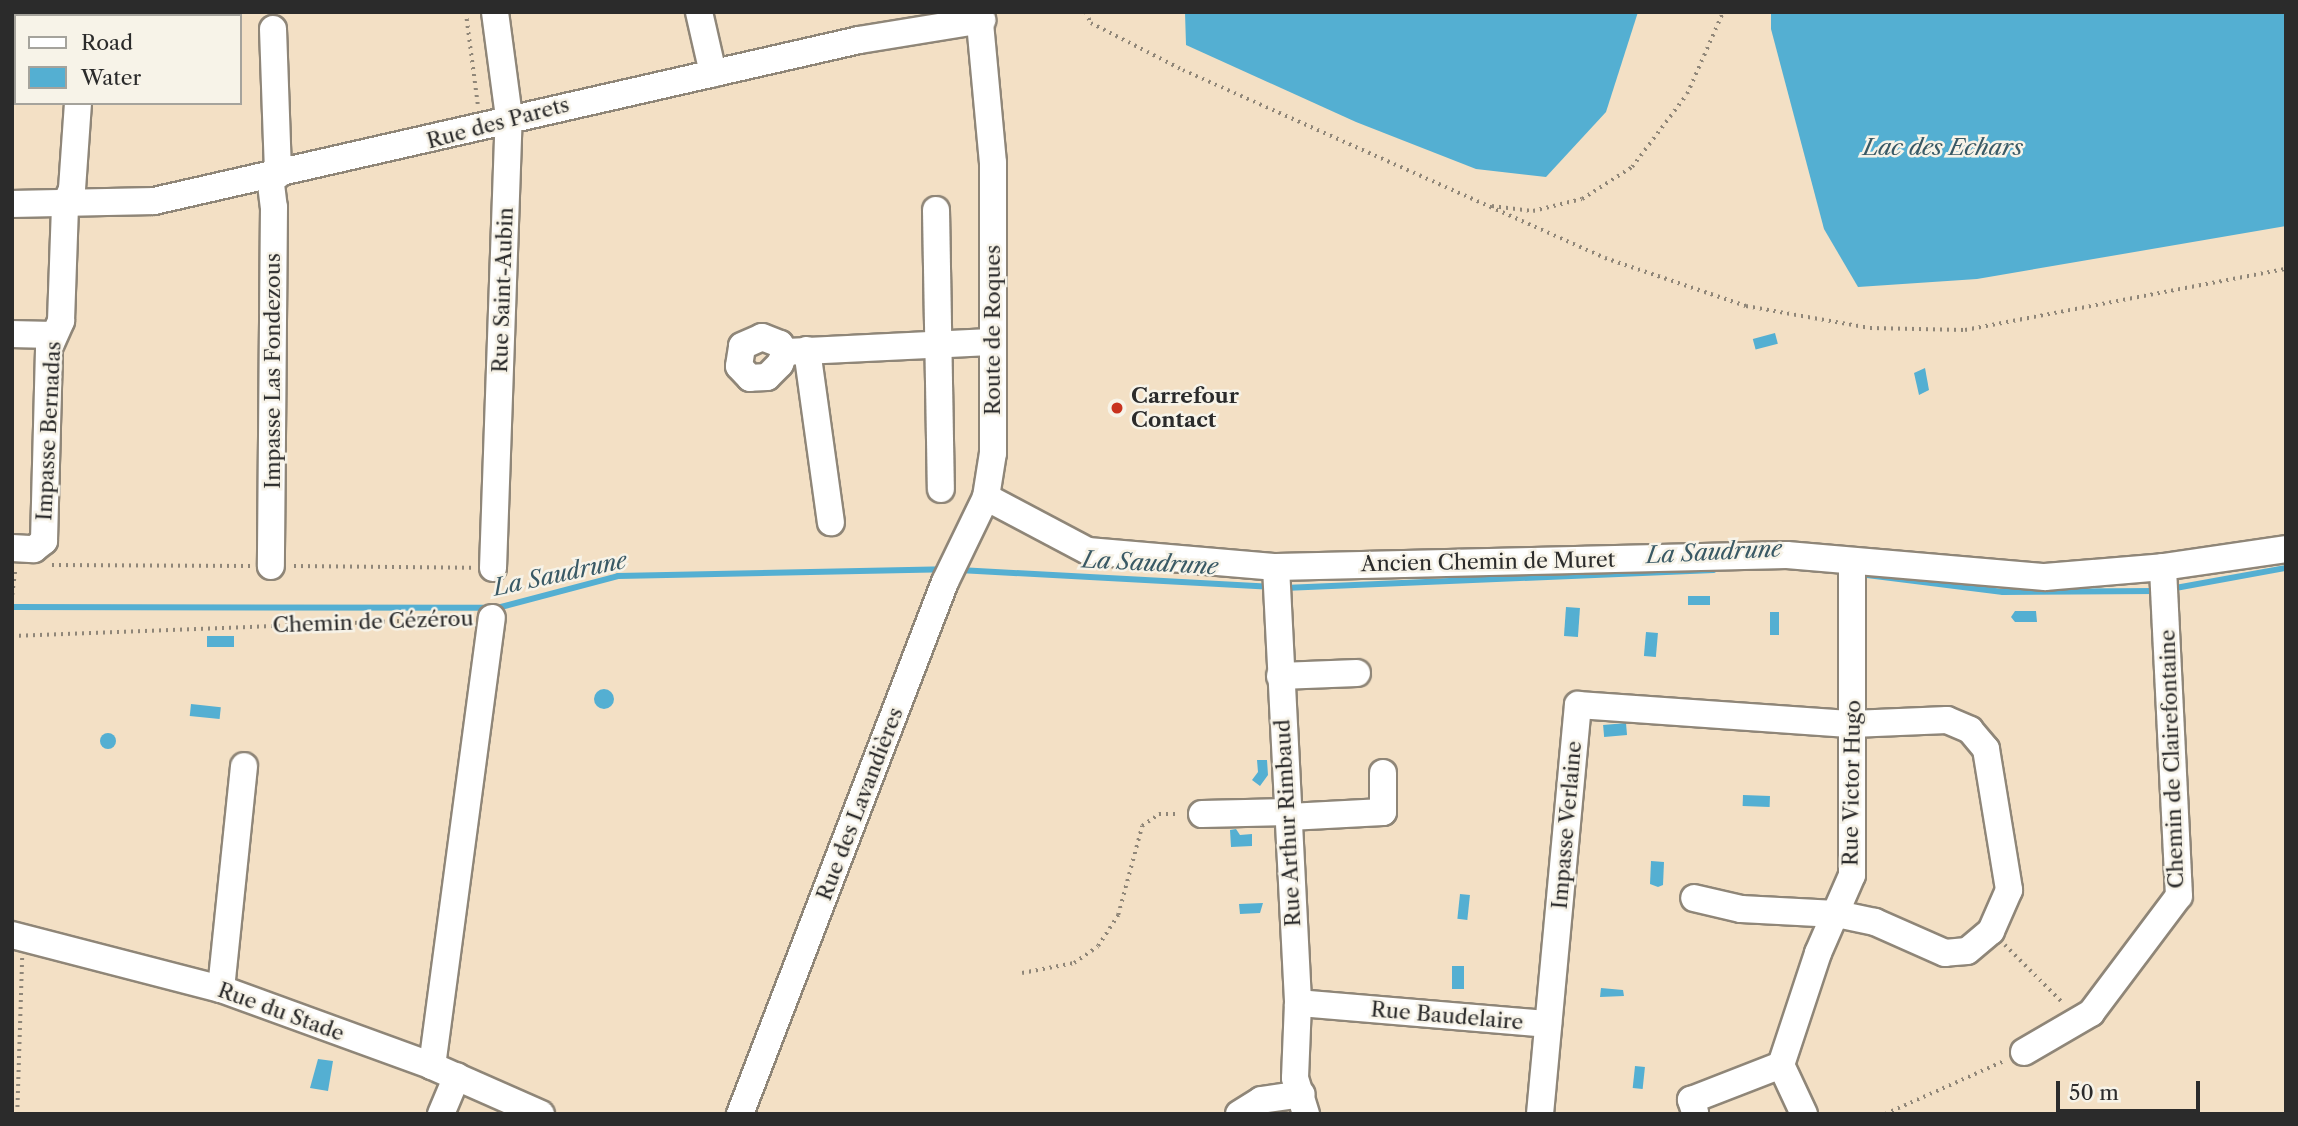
<!DOCTYPE html>
<html>
<head>
<meta charset="utf-8">
<style>
  body { margin:0 }
  #map { position:relative; width:2298px; height:1126px; overflow:hidden; background:#f3e0c5; font-family:"Libre Caslon Text",serif }
  div>[style] { position:absolute }
  [style*='--x'] { left:calc(var(--x)*1px); top:calc(var(--y)*1px); width:calc(var(--w)*1px); rotate:calc(var(--a)*1deg) }
  .water>* { inset:0; background:#54afd2; transform-origin:0 0 }
  .round { border-radius:50% }
  .stream>* { height:6px; margin:-3px; padding:0 3px; transform-origin:3px; border-radius:3px; background:#54afd2 }
  .path>* { height:3.5px; margin-top:-1.75px; transform-origin:0; background:repeating-linear-gradient(90deg,#8f8678 0 2px,transparent 0 7px) }
  .roads { filter:drop-shadow(2px 0 #8f8678) drop-shadow(-2px 0 #8f8678) drop-shadow(0 2px #8f8678) drop-shadow(0 -2px #8f8678) }
  .minor>* { height:26px; margin:-13px; padding:0 13px; transform-origin:13px; border-radius:13px; background:#fff }
  .dots>* { width:19px; height:19px; translate:-50% -50%; box-sizing:border-box; border:4px solid #f7f3e8; border-radius:50% }
  span { translate:-50% -50%; white-space:nowrap; text-align:center; line-height:1.15; -webkit-text-stroke:5px #f7f3e8; paint-order:stroke }
  .street-label { font-size:21px; color:#2b2b2b }
  .poi-label { font-size:21px; color:#2b2b2b; font-weight:700 }
  .left { translate:0 -50%; text-align:left }
  .water-label { font-size:23px; color:#395965; font-style:italic }
  .frame { position:absolute; inset:0; border:14px solid #2b2b2b; pointer-events:none }
  .legend { position:absolute; left:14px; top:14px; width:228px; height:91px; box-sizing:border-box; background:#f7f3e8; border:2px solid #a5a39c; margin:0; padding:9px 12px; list-style:none; font-size:21px; color:#2b2b2b }
  .legend li { display:flex; align-items:center; gap:14px; height:35px }
  .legend b { width:35px; border:2px solid #a5a39c }
  .scale { position:absolute; left:2056px; top:1081px; width:144px; height:32px; box-sizing:border-box; border:4px solid #2b2b2b; border-top:0; padding-left:9px; font-size:21px; line-height:24px; white-space:nowrap; color:#2b2b2b; -webkit-text-stroke:5px #f7f3e8; paint-order:stroke }
</style>
</head>
<body>
<div id="map">
  <div class="water">
    <div style="clip-path:polygon(1185px 12px,1638px 12px,1606px 112px,1546px 177px,1476px 169px,1356px 122px,1186px 45px)"></div>
    <div style="clip-path:polygon(1771px 12px,2286px 12px,2286px 226px,1977px 279px,1858px 287px,1824px 229px,1771px 29px)"></div>
    <div style="left:1775px;top:333px;width:11px;height:23px;rotate:75deg"></div>
    <div style="clip-path:polygon(1925px 368px,1929px 390px,1919px 395px,1914px 373px)"></div>
    <div style="left:1710px;top:596px;width:9px;height:22px;rotate:90deg"></div>
    <div style="left:1566px;top:607px;width:14px;height:29px;rotate:4deg"></div>
    <div style="clip-path:polygon(2015px 611px,2036px 611px,2037px 622px,2015px 622px,2011px 617px)"></div>
    <div style="left:1770px;top:612px;width:9px;height:23px"></div>
    <div style="left:1646px;top:632px;width:12px;height:24px;rotate:5deg"></div>
    <div style="left:207px;top:636px;width:27px;height:11px"></div>
    <div class="round" style="left:594px;top:689px;width:20px;height:20px"></div>
    <div style="left:191px;top:704px;width:30px;height:12px;rotate:6deg"></div>
    <div style="left:1626px;top:723px;width:12px;height:23px;rotate:85deg"></div>
    <div class="round" style="left:100px;top:733px;width:16px;height:16px"></div>
    <div style="clip-path:polygon(1257px 760px,1267px 760px,1268px 775px,1260px 786px,1252px 780px,1258px 772px)"></div>
    <div style="left:1743px;top:795px;width:27px;height:11px;rotate:2deg"></div>
    <div style="clip-path:polygon(1236px 829px,1240px 835px,1252px 834px,1252px 846px,1231px 847px,1230px 830px)"></div>
    <div style="clip-path:polygon(1651px 861px,1664px 862px,1663px 885px,1658px 887px,1650px 884px)"></div>
    <div style="left:1460px;top:894px;width:10px;height:25px;rotate:6deg"></div>
    <div style="clip-path:polygon(1263px 903px,1260px 913px,1240px 914px,1239px 904px)"></div>
    <div style="left:1452px;top:966px;width:12px;height:23px"></div>
    <div style="clip-path:polygon(1601px 988px,1623px 990px,1624px 996px,1600px 997px)"></div>
    <div style="clip-path:polygon(318px 1059px,333px 1061px,328px 1091px,310px 1088px)"></div>
    <div style="left:1635px;top:1066px;width:10px;height:22px;rotate:6deg"></div>
  </div>
  <div class="stream">
    <div style="--x:959;--y:570;--w:311;--a:3.1"></div>
    <div style="--x:1867;--y:575;--w:137;--a:7.1"></div>
    <div style="--x:2003;--y:592;--w:153;--a:-0.4"></div>
    <div style="--x:1284;--y:588;--w:430;--a:-2.4"></div>
    <div style="--x:2170;--y:589;--w:118;--a:-10.3"></div>
    <div style="--x:12;--y:607;--w:485;--a:0.1"></div>
    <div style="--x:497;--y:608;--w:125;--a:-14.8"></div>
    <div style="--x:618;--y:576;--w:327;--a:-1.2"></div>
  </div>
  <div class="path">
    <div style="--x:466;--y:12;--w:93;--a:82.6"></div>
    <div style="--x:1086;--y:12;--w:12;--a:66"></div>
    <div style="--x:1091;--y:23;--w:103;--a:27.1"></div>
    <div style="--x:1183;--y:70;--w:462;--a:24"></div>
    <div style="--x:1605;--y:258;--w:149;--a:18.8"></div>
    <div style="--x:1746;--y:306;--w:126;--a:10.1"></div>
    <div style="--x:1870;--y:328;--w:95;--a:1.2"></div>
    <div style="--x:1965;--y:330;--w:327;--a:-10.8"></div>
    <div style="--x:1492;--y:206;--w:41;--a:7"></div>
    <div style="--x:1533;--y:211;--w:50;--a:-13.8"></div>
    <div style="--x:1582;--y:199;--w:59;--a:-32.6"></div>
    <div style="--x:1632;--y:167;--w:91;--a:-53"></div>
    <div style="--x:1687;--y:94;--w:90;--a:-66.3"></div>
    <div style="--x:52;--y:565;--w:199;--a:0.3"></div>
    <div style="--x:294;--y:566;--w:178;--a:0.6"></div>
    <div style="--x:12;--y:595;--w:26;--a:-83"></div>
    <div style="--x:12;--y:636;--w:460;--a:-2.2"></div>
    <div style="--x:2005;--y:945;--w:83;--a:45"></div>
    <div style="--x:1022;--y:973;--w:53;--a:-10.9"></div>
    <div style="--x:1074;--y:963;--w:29;--a:-35"></div>
    <div style="--x:1098;--y:946;--w:37;--a:-57"></div>
    <div style="--x:1118;--y:915;--w:92;--a:-74.9"></div>
    <div style="--x:1142;--y:826;--w:21;--a:-35"></div>
    <div style="--x:1159;--y:814;--w:20;--a:0"></div>
    <div style="--x:17;--y:1114;--w:156;--a:-88.2"></div>
    <div style="--x:1885;--y:1114;--w:130;--a:-24"></div>
  </div>
  <div class="roads">
    <div class="minor">
      <div style="--x:77;--y:12;--w:4;--a:90"></div>
      <div style="--x:699;--y:12;--w:63;--a:77.1"></div>
      <div style="--x:273;--y:29;--w:146;--a:88"></div>
      <div style="--x:270;--y:176;--w:31;--a:83"></div>
      <div style="--x:274;--y:207;--w:359;--a:90.5"></div>
      <div style="--x:12;--y:204;--w:142;--a:-1.2"></div>
      <div style="--x:154;--y:201;--w:723;--a:-12.86"></div>
      <div style="--x:859;--y:40;--w:125;--a:-9.2"></div>
      <div style="--x:936;--y:210;--w:279;--a:89"></div>
      <div style="--x:12;--y:334;--w:40;--a:1.4"></div>
      <div style="--x:807;--y:350;--w:174;--a:82.1"></div>
      <div style="--x:785;--y:352;--w:13;--a:113"></div>
      <div style="--x:780;--y:364;--w:18;--a:135"></div>
      <div style="--x:767;--y:377;--w:17;--a:177"></div>
      <div style="--x:750;--y:378;--w:16;--a:-133"></div>
      <div style="--x:739;--y:366;--w:20;--a:-81"></div>
      <div style="--x:742;--y:346;--w:22;--a:-24"></div>
      <div style="--x:762;--y:337;--w:19;--a:21"></div>
      <div style="--x:780;--y:344;--w:9;--a:58"></div>
      <div style="--x:785;--y:352;--w:208;--a:-2.8"></div>
      <div style="--x:986;--y:497;--w:115;--a:27.9"></div>
      <div style="--x:1088;--y:551;--w:189;--a:4.9"></div>
      <div style="--x:1276;--y:567;--w:511;--a:-1.35"></div>
      <div style="--x:1787;--y:555;--w:259;--a:4.9"></div>
      <div style="--x:2045;--y:577;--w:118;--a:-4.8"></div>
      <div style="--x:2163;--y:567;--w:124;--a:-8.3"></div>
      <div style="--x:12;--y:548;--w:22;--a:3"></div>
      <div style="--x:34;--y:549;--w:13;--a:-39"></div>
      <div style="--x:44;--y:541;--w:193;--a:-88.5"></div>
      <div style="--x:49;--y:348;--w:30;--a:-66"></div>
      <div style="--x:61;--y:321;--w:116;--a:-88"></div>
      <div style="--x:65;--y:205;--w:17;--a:-66"></div>
      <div style="--x:72;--y:189;--w:86;--a:-86"></div>
      <div style="--x:1276;--y:567;--w:437;--a:87.1"></div>
      <div style="--x:1298;--y:1003;--w:75;--a:92.3"></div>
      <div style="--x:1295;--y:1078;--w:38;--a:73"></div>
      <div style="--x:493;--y:568;--w:451;--a:-88"></div>
      <div style="--x:509;--y:117;--w:106;--a:-97.6"></div>
      <div style="--x:1280;--y:676;--w:77;--a:-2.2"></div>
      <div style="--x:1202;--y:814;--w:87;--a:-1.3"></div>
      <div style="--x:1289;--y:817;--w:94;--a:-3"></div>
      <div style="--x:1383;--y:812;--w:39;--a:-90"></div>
      <div style="--x:12;--y:935;--w:216;--a:14.5"></div>
      <div style="--x:221;--y:989;--w:225;--a:20"></div>
      <div style="--x:432;--y:1066;--w:119;--a:23.8"></div>
      <div style="--x:221;--y:989;--w:224;--a:-84.1"></div>
      <div style="--x:1298;--y:1003;--w:251;--a:4.8"></div>
      <div style="--x:2024;--y:1052;--w:78;--a:-30.2"></div>
      <div style="--x:2091;--y:1013;--w:146;--a:-53.1"></div>
      <div style="--x:2179;--y:896;--w:329;--a:-92.8"></div>
      <div style="--x:432;--y:1066;--w:452;--a:-82.4"></div>
      <div style="--x:1695;--y:1112;--w:13;--a:-108"></div>
      <div style="--x:1691;--y:1100;--w:97;--a:-21.3"></div>
      <div style="--x:441;--y:1114;--w:41;--a:-67.2"></div>
      <div style="--x:740;--y:1114;--w:570;--a:-68.93"></div>
      <div style="--x:945;--y:582;--w:94;--a:-64.2"></div>
      <div style="--x:986;--y:497;--w:45;--a:-81"></div>
      <div style="--x:993;--y:453;--w:290;--a:-90"></div>
      <div style="--x:993;--y:163;--w:152;--a:-95.3"></div>
      <div style="--x:1239;--y:1114;--w:26;--a:-32"></div>
      <div style="--x:1261;--y:1100;--w:41;--a:-8.3"></div>
      <div style="--x:1540;--y:1114;--w:411;--a:-84.7"></div>
      <div style="--x:1578;--y:705;--w:275;--a:4"></div>
      <div style="--x:1852;--y:724;--w:95;--a:-2.4"></div>
      <div style="--x:1947;--y:720;--w:25;--a:23"></div>
      <div style="--x:1970;--y:730;--w:25;--a:50"></div>
      <div style="--x:1986;--y:749;--w:143;--a:80.7"></div>
      <div style="--x:2009;--y:890;--w:45;--a:113.7"></div>
      <div style="--x:1991;--y:931;--w:31;--a:140"></div>
      <div style="--x:1967;--y:951;--w:22;--a:175"></div>
      <div style="--x:1945;--y:953;--w:77;--a:-156.1"></div>
      <div style="--x:1875;--y:922;--w:40;--a:-168"></div>
      <div style="--x:1836;--y:914;--w:95;--a:-177"></div>
      <div style="--x:1741;--y:909;--w:48;--a:-166.8"></div>
      <div style="--x:1804;--y:1114;--w:54;--a:-115.1"></div>
      <div style="--x:1781;--y:1065;--w:118;--a:-71.7"></div>
      <div style="--x:1818;--y:953;--w:85;--a:-66.4"></div>
      <div style="--x:1852;--y:875;--w:314;--a:-90"></div>
    </div>
  </div>
  <div class="dots">
    <div style="left:1117px;top:408px;background:#c8321e"></div>
  </div>
  <div class="street-label">
    <span style="left:498px;top:123px;rotate:-15deg">Rue des Parets</span>
    <span style="left:503px;top:290px;rotate:-88deg">Rue Saint-Aubin</span>
    <span style="left:993px;top:330px;rotate:-90deg">Route de Roques</span>
    <span style="left:273px;top:371px;rotate:-90deg">Impasse Las Fondezous</span>
    <span style="left:49px;top:431px;rotate:-87deg">Impasse Bernadas</span>
    <span style="left:1488px;top:562px;rotate:-1deg">Ancien Chemin de Muret</span>
    <span style="left:373px;top:622px;rotate:-2deg">Chemin de Cézérou</span>
    <span style="left:2172px;top:759px;rotate:-92deg">Chemin de Clairefontaine</span>
    <span style="left:1852px;top:783px;rotate:-89deg">Rue Victor Hugo</span>
    <span style="left:860px;top:804px;rotate:-69deg">Rue des Lavandières</span>
    <span style="left:1288px;top:823px;rotate:-93deg">Rue Arthur Rimbaud</span>
    <span style="left:1567px;top:825px;rotate:-85deg">Impasse Verlaine</span>
    <span style="left:281px;top:1012px;rotate:20deg">Rue du Stade</span>
    <span style="left:1447px;top:1016px;rotate:5deg">Rue Baudelaire</span>
  </div>
  <div class="poi-label">
    <span class="left" style="left:1131px;top:408px">Carrefour<br>Contact</span>
  </div>
  <div class="water-label">
    <span style="left:1943px;top:147px">Lac des Echars</span>
    <span style="left:1714px;top:552px;rotate:-3deg">La Saudrune</span>
    <span style="left:1150px;top:563px;rotate:3deg">La Saudrune</span>
    <span style="left:560px;top:574px;rotate:-12deg">La Saudrune</span>
  </div>
  <div class="frame"></div>
  <ul class="legend">
  <li><b style="height:9px;background:#fff"></b>Road</li>
  <li><b style="height:19px;background:#54afd2"></b>Water</li>
  </ul>
  <div class="scale">50 m</div>
</div>
</body>
</html>
